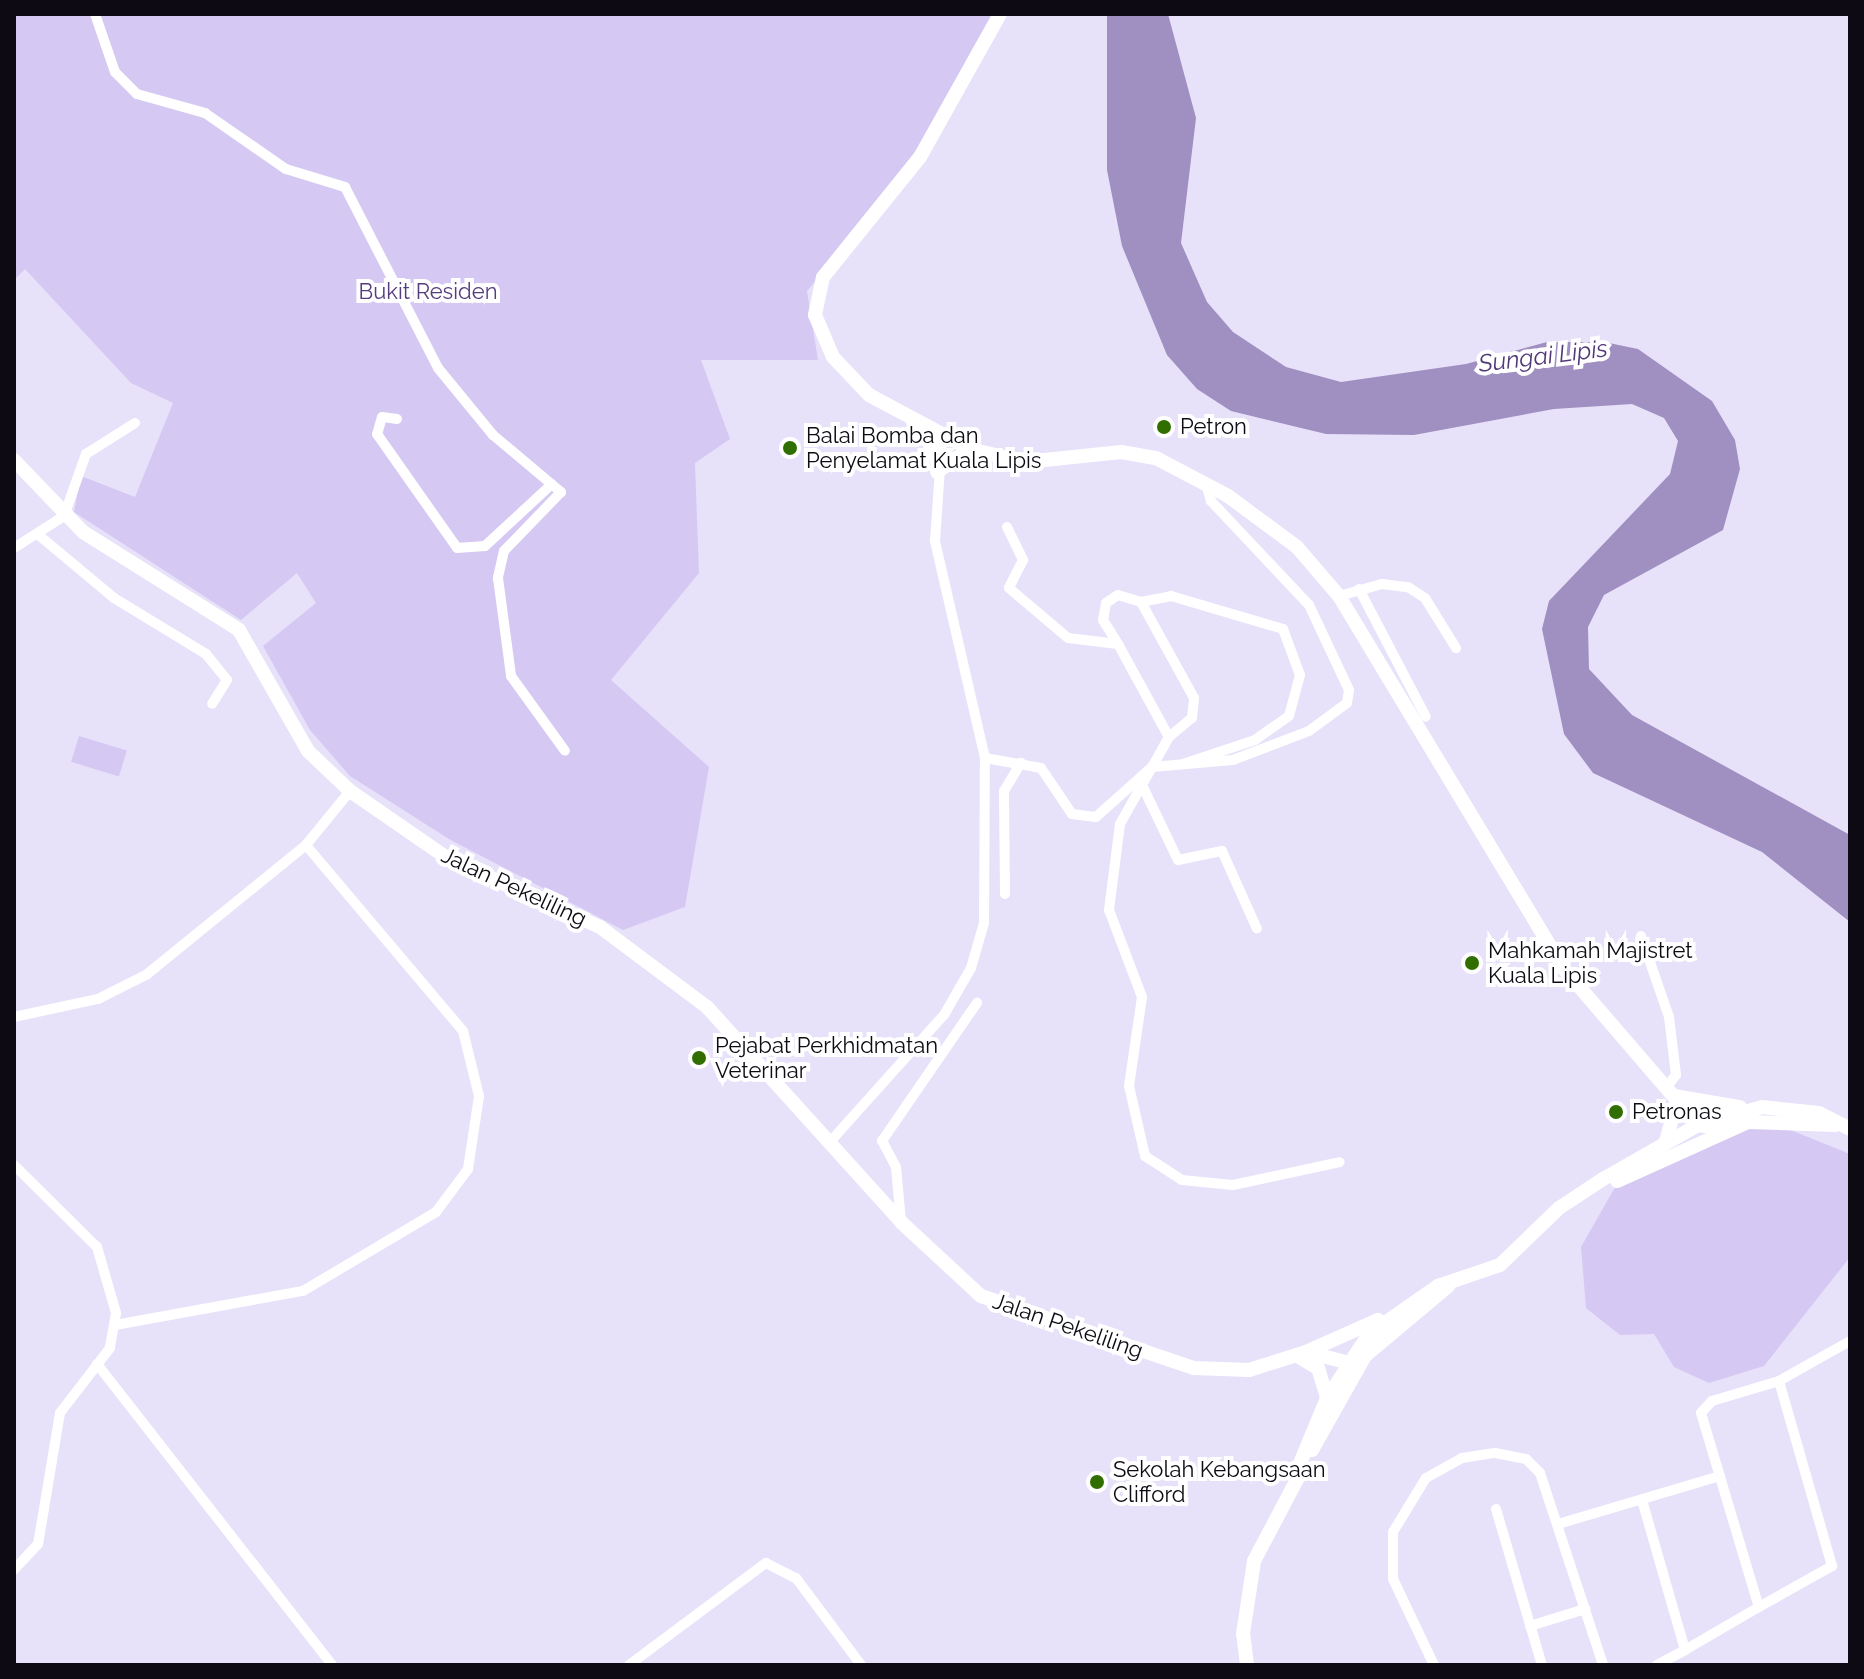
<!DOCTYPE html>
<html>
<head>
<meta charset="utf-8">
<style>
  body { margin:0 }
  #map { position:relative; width:1864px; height:1679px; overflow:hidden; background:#e8e1fa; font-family:Raleway,sans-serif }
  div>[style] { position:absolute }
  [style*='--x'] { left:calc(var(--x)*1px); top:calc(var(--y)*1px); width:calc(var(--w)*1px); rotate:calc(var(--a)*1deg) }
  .green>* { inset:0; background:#d5c8f3; transform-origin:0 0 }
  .water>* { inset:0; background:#a08fc1 }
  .street>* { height:10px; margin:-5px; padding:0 5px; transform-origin:5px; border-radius:5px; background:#fff }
  .secondary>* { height:14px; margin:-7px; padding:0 7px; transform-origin:7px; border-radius:7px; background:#fff }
  .dots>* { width:22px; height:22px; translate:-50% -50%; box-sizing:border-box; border:4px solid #fff; border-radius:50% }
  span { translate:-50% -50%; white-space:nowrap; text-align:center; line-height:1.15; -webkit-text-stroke:8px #fff; paint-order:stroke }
  .park-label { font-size:22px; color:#553d7d }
  .poi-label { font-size:22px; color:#0d0a13 }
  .left { translate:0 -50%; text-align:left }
  .street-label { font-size:22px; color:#0d0a13 }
  .water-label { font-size:24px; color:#513978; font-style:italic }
  .frame { position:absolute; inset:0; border:16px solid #0d0a13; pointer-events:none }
</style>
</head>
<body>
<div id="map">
  <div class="green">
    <div style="clip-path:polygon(14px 14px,999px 14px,897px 183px,807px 291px,818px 360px,701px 360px,730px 439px,695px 463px,699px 573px,611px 680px,709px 767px,685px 907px,623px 930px,449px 839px,350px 776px,310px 730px,263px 646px,316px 603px,297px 573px,241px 620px,74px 512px,81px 476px,135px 497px,173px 403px,131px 383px,25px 269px,14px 280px)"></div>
    <div style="left:79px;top:736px;width:50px;height:27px;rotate:17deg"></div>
    <div style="clip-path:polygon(1768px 1121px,1850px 1154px,1850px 1257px,1764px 1366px,1709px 1383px,1674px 1367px,1654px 1334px,1620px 1335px,1586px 1308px,1581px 1247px,1614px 1189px,1677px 1153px)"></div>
  </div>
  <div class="water">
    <div style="clip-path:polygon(1107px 14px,1168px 14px,1196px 118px,1181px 243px,1207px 302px,1233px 332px,1286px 367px,1341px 382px,1466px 364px,1547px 342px,1604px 342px,1638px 349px,1712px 401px,1735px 440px,1740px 469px,1723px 530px,1604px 595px,1588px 627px,1589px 669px,1632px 715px,1850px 835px,1850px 922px,1762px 852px,1593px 773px,1564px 734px,1542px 629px,1549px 601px,1670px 474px,1678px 441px,1664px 418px,1632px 404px,1554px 409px,1414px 435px,1326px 434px,1231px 411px,1197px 389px,1167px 355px,1122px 246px,1107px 170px)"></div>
  </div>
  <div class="street">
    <div style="--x:95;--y:14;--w:61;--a:71"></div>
    <div style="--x:115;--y:72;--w:31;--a:45"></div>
    <div style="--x:137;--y:94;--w:71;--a:15.6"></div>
    <div style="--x:205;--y:113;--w:98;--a:34.7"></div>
    <div style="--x:286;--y:169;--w:62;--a:17"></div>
    <div style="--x:345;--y:187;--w:203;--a:62.8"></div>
    <div style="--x:438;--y:368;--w:87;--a:50.6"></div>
    <div style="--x:493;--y:435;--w:89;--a:40"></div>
    <div style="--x:561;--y:492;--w:82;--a:134"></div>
    <div style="--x:504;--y:551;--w:28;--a:103"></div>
    <div style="--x:498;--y:578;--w:99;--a:82.4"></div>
    <div style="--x:511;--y:676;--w:92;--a:54.2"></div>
    <div style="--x:397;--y:419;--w:15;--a:-172"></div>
    <div style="--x:382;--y:417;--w:18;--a:106"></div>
    <div style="--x:377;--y:434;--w:139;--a:54.9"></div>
    <div style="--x:457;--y:548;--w:28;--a:-4"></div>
    <div style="--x:485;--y:546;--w:91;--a:-42.8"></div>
    <div style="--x:1007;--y:527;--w:37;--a:64"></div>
    <div style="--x:1023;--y:560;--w:31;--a:117"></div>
    <div style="--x:1009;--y:588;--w:77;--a:40.3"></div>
    <div style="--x:1068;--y:638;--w:50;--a:6.8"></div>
    <div style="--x:1118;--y:644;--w:106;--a:61.3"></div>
    <div style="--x:1169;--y:737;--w:100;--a:119.4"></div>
    <div style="--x:1120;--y:824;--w:87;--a:97.3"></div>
    <div style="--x:1109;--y:910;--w:93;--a:69.2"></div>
    <div style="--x:1142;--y:997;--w:90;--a:98.3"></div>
    <div style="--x:1129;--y:1086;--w:72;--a:77.1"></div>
    <div style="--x:1145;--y:1156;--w:44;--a:33"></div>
    <div style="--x:1182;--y:1180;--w:51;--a:5.6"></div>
    <div style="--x:1233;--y:1185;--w:109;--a:-12.1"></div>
    <div style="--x:41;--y:537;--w:95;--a:39.9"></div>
    <div style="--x:114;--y:598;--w:108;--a:31.3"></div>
    <div style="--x:206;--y:654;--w:33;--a:51"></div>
    <div style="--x:227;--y:680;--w:28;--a:122"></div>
    <div style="--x:14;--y:548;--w:59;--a:-32.6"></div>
    <div style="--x:64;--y:516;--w:66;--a:-70.5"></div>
    <div style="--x:86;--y:454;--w:58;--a:-32.3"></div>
    <div style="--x:1359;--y:589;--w:144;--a:62.4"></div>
    <div style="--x:1339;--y:596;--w:45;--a:-15.6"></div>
    <div style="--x:1382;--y:584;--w:26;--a:7"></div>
    <div style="--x:1408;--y:587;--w:20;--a:33"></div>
    <div style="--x:1425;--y:598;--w:59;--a:58.2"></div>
    <div style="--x:1118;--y:644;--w:28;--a:-122"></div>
    <div style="--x:1103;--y:620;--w:17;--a:-80"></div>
    <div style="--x:1106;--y:603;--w:14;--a:-34"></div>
    <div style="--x:1118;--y:595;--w:24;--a:17"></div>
    <div style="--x:1169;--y:737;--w:30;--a:-40"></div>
    <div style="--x:1192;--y:718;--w:20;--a:-84"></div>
    <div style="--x:1194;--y:698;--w:110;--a:-118.9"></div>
    <div style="--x:1141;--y:602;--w:31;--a:-11"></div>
    <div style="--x:1171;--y:596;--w:117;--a:16.4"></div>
    <div style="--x:1283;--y:629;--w:49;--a:69.7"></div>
    <div style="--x:1300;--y:675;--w:42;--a:105"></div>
    <div style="--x:1289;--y:716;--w:42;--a:144.8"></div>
    <div style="--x:1255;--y:740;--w:76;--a:161.6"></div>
    <div style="--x:985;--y:758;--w:57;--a:10.1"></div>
    <div style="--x:1041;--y:768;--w:55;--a:56"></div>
    <div style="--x:1072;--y:814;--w:24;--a:7"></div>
    <div style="--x:1096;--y:817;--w:75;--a:-41.8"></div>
    <div style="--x:1152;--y:767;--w:81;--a:-4.9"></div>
    <div style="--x:1233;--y:760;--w:81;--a:-20.9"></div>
    <div style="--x:1309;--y:731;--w:47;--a:-36.4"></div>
    <div style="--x:1347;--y:703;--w:13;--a:-81"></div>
    <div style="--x:1349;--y:690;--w:94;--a:-115.2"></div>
    <div style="--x:1309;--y:605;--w:143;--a:-133.3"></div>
    <div style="--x:1211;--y:501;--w:19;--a:-106"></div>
    <div style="--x:1142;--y:785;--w:83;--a:64.4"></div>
    <div style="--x:1178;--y:860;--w:45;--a:-11.6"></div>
    <div style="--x:1222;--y:851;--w:85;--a:65.8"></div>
    <div style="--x:1005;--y:894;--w:103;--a:-90.6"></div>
    <div style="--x:1004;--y:791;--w:33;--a:-59"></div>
    <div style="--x:1641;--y:936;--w:86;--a:70.9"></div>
    <div style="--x:1669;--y:1017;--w:58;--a:83.1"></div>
    <div style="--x:1676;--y:1075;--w:16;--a:128"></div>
    <div style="--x:14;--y:1017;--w:86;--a:-12.1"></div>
    <div style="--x:98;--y:999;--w:54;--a:-26.6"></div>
    <div style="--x:146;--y:975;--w:206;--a:-39.1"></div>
    <div style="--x:306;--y:845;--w:70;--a:-50.8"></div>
    <div style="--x:829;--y:1143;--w:172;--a:-48.1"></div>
    <div style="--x:944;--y:1015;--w:54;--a:-60.1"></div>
    <div style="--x:971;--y:968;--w:47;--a:-73.9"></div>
    <div style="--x:984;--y:923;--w:165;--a:-89.7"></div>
    <div style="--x:985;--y:758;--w:223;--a:-103"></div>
    <div style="--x:935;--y:541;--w:104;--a:-86.1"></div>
    <div style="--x:14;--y:1165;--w:117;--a:44.7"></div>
    <div style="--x:97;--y:1247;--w:69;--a:73.9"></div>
    <div style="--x:116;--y:1313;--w:36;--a:100"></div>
    <div style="--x:110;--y:1348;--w:82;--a:127.6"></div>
    <div style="--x:60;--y:1413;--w:133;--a:99.5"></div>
    <div style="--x:38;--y:1544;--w:35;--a:133"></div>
    <div style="--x:901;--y:1222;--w:55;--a:-95.2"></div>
    <div style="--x:896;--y:1167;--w:30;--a:-118"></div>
    <div style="--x:882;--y:1141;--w:168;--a:-55.5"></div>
    <div style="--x:115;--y:1325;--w:191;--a:-10.3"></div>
    <div style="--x:303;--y:1291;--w:155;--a:-30.7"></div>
    <div style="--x:436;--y:1212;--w:54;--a:-53.3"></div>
    <div style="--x:468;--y:1169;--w:74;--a:-81.4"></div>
    <div style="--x:479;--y:1096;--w:67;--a:-103.8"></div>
    <div style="--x:463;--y:1031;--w:243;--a:-130.2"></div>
    <div style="--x:97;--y:1364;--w:382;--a:52"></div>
    <div style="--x:1779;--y:1381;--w:81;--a:-29.4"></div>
    <div style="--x:1642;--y:1500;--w:156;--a:74"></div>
    <div style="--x:1496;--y:1509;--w:163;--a:73.6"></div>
    <div style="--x:1558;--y:1524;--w:169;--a:-16.5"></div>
    <div style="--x:1530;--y:1626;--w:58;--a:-17.2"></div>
    <div style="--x:629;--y:1665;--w:171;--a:-36.7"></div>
    <div style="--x:766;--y:1563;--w:34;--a:27"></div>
    <div style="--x:796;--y:1578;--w:109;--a:53.2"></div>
    <div style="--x:1434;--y:1665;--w:95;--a:-115.5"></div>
    <div style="--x:1393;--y:1579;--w:47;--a:-90"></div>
    <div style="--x:1393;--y:1532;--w:63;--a:-58.6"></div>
    <div style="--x:1426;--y:1478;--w:41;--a:-29.1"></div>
    <div style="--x:1462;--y:1458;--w:33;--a:-9"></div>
    <div style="--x:1495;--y:1453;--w:32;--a:11"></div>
    <div style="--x:1526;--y:1459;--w:20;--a:45"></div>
    <div style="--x:1540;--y:1473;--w:202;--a:71.8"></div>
    <div style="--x:1657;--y:1665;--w:32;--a:-28"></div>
    <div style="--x:1685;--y:1650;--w:86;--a:-30.2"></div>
    <div style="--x:1759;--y:1607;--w:84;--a:-29.3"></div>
    <div style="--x:1832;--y:1566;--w:192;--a:-106"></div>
    <div style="--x:1779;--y:1381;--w:70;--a:163.4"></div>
    <div style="--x:1712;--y:1401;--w:16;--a:133"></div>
    <div style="--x:1701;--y:1413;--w:202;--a:73.4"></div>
  </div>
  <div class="secondary">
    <div style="--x:1000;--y:14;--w:164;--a:119.2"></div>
    <div style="--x:920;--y:157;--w:154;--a:128.9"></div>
    <div style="--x:823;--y:277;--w:39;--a:102"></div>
    <div style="--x:815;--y:315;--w:46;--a:66.8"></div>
    <div style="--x:833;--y:357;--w:52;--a:46.5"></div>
    <div style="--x:869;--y:395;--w:115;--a:28.1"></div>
    <div style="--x:970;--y:449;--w:57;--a:13.3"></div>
    <div style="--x:1025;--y:462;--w:97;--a:-5.9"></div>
    <div style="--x:1121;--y:452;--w:36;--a:10"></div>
    <div style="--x:1156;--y:458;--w:81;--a:27.8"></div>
    <div style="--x:1228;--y:496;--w:86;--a:36.5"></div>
    <div style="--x:1297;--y:547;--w:65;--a:49.4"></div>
    <div style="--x:1339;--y:596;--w:436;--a:58.9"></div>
    <div style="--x:1564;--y:969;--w:206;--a:49.3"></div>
    <div style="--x:1698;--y:1125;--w:27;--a:8"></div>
    <div style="--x:922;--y:428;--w:38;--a:65"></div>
    <div style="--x:14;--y:460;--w:100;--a:46.2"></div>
    <div style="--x:83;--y:532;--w:184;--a:32.1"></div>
    <div style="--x:239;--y:630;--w:139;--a:60.3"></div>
    <div style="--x:308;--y:751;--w:58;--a:43.6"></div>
    <div style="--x:350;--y:791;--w:118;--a:34.6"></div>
    <div style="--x:447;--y:858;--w:168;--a:24.3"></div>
    <div style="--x:600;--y:927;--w:134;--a:36.8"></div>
    <div style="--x:707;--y:1007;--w:290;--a:47.9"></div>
    <div style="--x:901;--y:1222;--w:109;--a:42.8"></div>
    <div style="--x:981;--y:1296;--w:225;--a:18.7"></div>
    <div style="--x:1194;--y:1368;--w:55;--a:2.1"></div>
    <div style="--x:1249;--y:1370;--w:60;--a:-17.5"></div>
    <div style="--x:1306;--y:1352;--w:41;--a:14"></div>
    <div style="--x:937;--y:472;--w:40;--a:-34.9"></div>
    <div style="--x:1674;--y:1096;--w:67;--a:9.5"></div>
    <div style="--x:1666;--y:1141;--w:41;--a:-74.6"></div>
    <div style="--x:1617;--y:1181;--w:144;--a:-24.2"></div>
    <div style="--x:1748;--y:1122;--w:87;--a:2"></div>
    <div style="--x:1306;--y:1352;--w:79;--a:-24"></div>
    <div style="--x:1296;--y:1355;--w:26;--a:31"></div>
    <div style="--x:1318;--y:1368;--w:31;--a:73"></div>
    <div style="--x:1312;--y:1450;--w:108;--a:-60.6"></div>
    <div style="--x:1365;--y:1356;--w:109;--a:-40.1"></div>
    <div style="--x:1296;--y:1473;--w:81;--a:-67.5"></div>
    <div style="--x:1327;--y:1398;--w:77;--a:-56.7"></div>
    <div style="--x:1369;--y:1334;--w:84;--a:-34.8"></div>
    <div style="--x:1438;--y:1286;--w:65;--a:-18.7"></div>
    <div style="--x:1500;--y:1265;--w:82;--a:-44"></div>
    <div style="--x:1559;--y:1208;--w:53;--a:-33.4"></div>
    <div style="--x:1603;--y:1179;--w:109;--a:-29.6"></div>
    <div style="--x:1698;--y:1125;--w:66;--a:-15.7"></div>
    <div style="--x:1762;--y:1107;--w:57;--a:6"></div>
    <div style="--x:1819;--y:1113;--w:35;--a:27"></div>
    <div style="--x:1247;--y:1665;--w:31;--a:-97"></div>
    <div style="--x:1243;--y:1634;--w:74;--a:-81.4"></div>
    <div style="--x:1254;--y:1561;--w:105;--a:-62.2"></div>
  </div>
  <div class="dots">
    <div style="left:1164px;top:427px;background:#306e00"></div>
    <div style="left:790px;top:448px;background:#306e00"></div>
    <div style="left:1472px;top:963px;background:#306e00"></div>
    <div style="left:699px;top:1058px;background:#306e00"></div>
    <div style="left:1616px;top:1112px;background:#306e00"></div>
    <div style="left:1097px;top:1482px;background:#306e00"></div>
  </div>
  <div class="park-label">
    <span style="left:428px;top:292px">Bukit Residen</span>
  </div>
  <div class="poi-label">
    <span class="left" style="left:1180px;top:427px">Petron</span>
    <span class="left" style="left:806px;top:448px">Balai Bomba dan<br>Penyelamat Kuala Lipis</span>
    <span class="left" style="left:1488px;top:963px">Mahkamah Majistret<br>Kuala Lipis</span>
    <span class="left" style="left:715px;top:1058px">Pejabat Perkhidmatan<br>Veterinar</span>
    <span class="left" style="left:1632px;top:1112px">Petronas</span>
    <span class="left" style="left:1113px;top:1482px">Sekolah Kebangsaan<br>Clifford</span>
  </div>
  <div class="street-label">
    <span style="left:514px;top:887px;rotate:25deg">Jalan Pekeliling</span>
    <span style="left:1068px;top:1326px;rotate:19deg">Jalan Pekeliling</span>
  </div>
  <div class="water-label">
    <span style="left:1543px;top:356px;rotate:-7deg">Sungai Lipis</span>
  </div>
  <div class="frame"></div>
</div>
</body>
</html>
